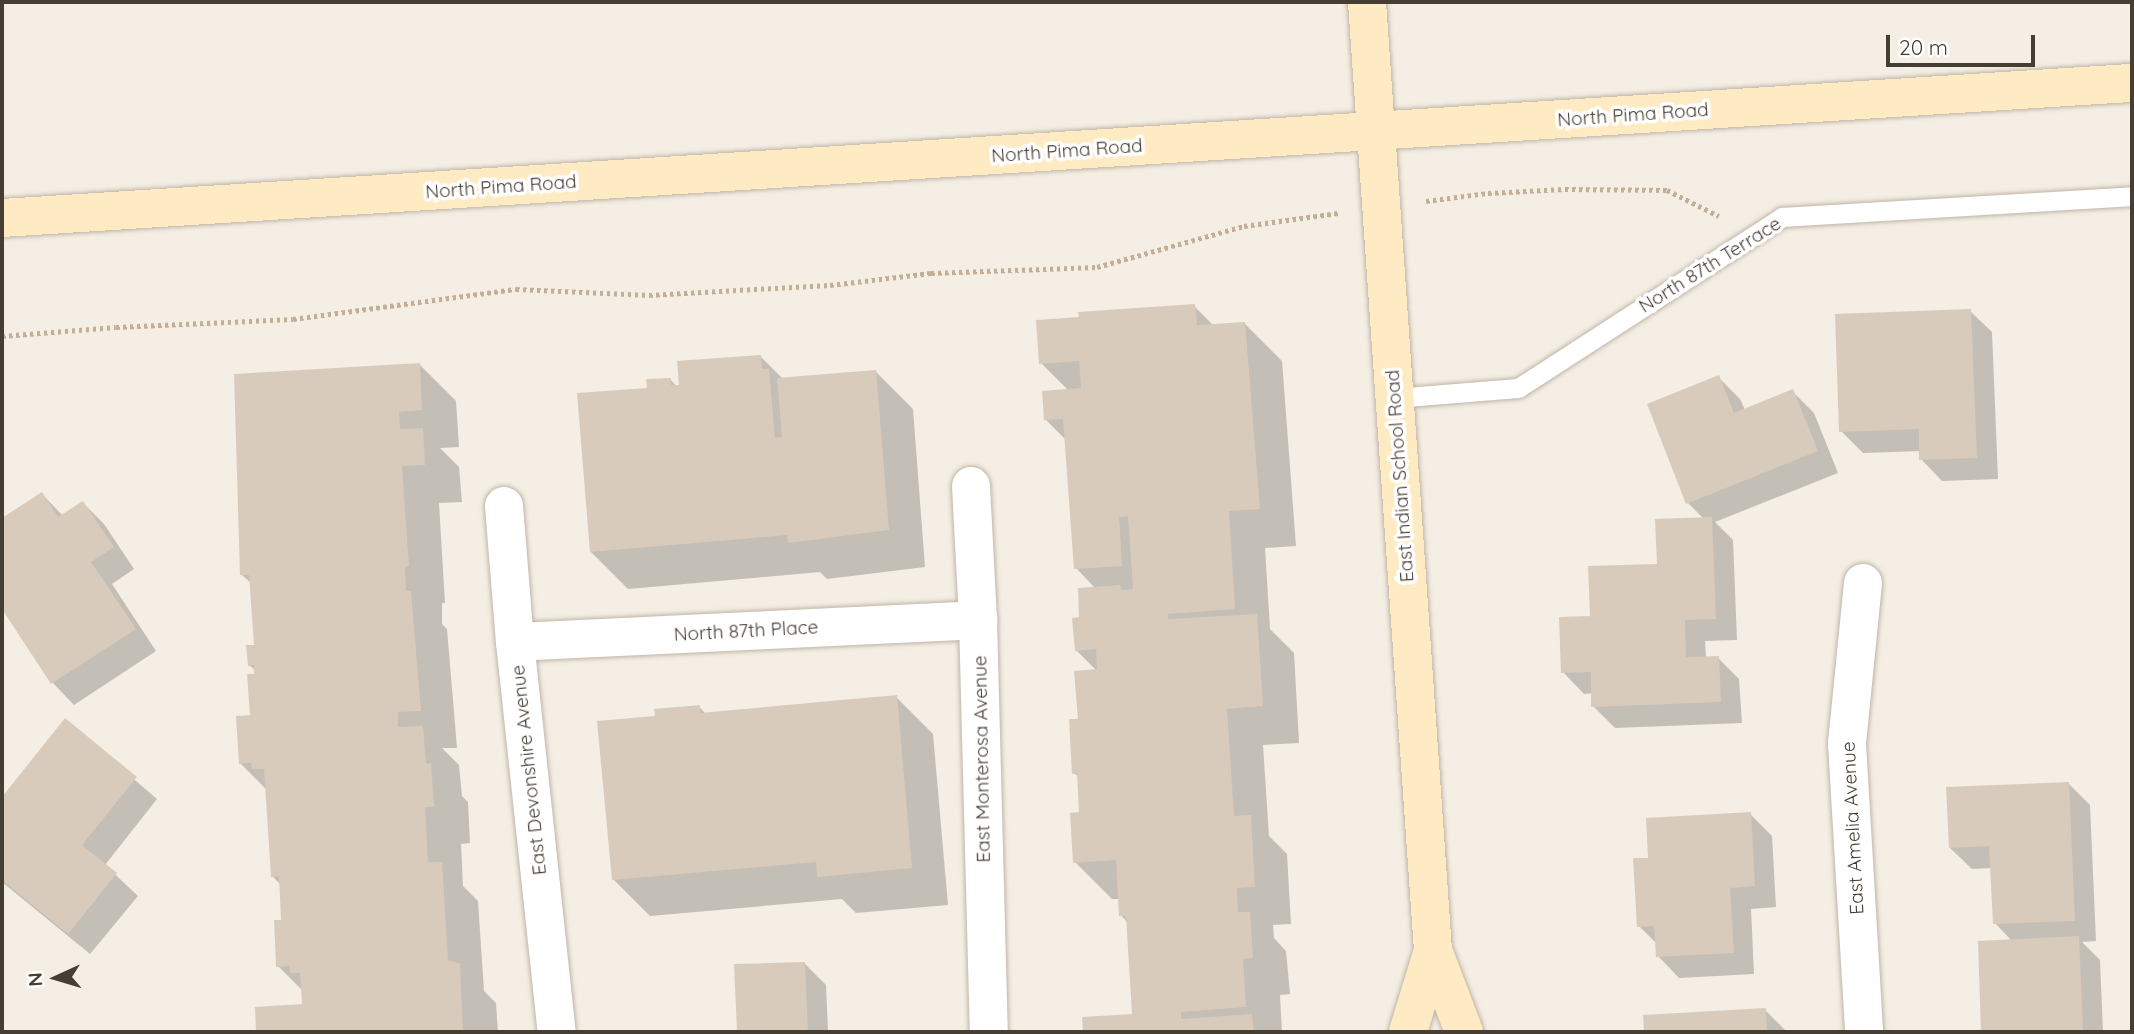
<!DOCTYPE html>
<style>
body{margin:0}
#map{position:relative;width:2134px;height:1034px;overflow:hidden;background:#f4eee4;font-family:Quicksand,sans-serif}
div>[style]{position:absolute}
.shadow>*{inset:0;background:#0003}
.building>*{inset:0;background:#d9cbbc}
.path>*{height:4.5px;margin-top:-2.25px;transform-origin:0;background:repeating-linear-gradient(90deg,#c3af96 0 3.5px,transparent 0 7px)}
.roads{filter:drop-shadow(0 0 2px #c0b5a6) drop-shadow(0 0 2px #c0b5a6)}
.lane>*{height:19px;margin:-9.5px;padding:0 9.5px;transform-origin:9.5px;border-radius:9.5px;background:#fff}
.street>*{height:38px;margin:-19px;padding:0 19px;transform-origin:19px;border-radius:19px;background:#fff}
.secondary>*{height:38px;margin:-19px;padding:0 19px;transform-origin:19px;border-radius:19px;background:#ffebc3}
span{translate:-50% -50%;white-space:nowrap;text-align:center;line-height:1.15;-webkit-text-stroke:7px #fff;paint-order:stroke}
.street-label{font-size:19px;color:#463d33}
.frame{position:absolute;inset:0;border:4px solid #463d33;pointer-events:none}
.north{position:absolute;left:21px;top:943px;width:70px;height:70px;-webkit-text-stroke:5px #fff;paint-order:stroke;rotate:266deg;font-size:19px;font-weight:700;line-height:28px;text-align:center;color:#463d33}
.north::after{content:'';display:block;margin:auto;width:24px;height:32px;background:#463d33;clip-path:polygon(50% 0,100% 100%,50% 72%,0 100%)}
.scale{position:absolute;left:1886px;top:35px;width:149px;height:32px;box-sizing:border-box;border:4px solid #463d33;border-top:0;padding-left:9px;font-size:21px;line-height:24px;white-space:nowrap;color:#463d33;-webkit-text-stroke:5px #fff;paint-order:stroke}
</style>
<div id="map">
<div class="shadow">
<div style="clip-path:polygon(1194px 306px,1214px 326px,1245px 324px,1282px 361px,1296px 546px,1265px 548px,1270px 629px,1294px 653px,1299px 743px,1263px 745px,1269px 836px,1287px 854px,1291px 924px,1273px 925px,1274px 938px,1286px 951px,1290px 994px,1280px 995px,1282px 1032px,1085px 1032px,1084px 1019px,1134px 1015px,1128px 923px,1121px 915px,1120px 899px,1112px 899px,1075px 862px,1081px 814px,1079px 777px,1074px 773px,1080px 720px,1097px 671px,1076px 650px,1081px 619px,1095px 588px,1076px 568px,1067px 441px,1045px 419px,1068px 390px,1041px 363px)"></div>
<div style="clip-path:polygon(1970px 311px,1992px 332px,1998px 479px,1942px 481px,1921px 459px,1921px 451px,1863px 453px,1841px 431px)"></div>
<div style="clip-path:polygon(760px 356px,783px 379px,876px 372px,913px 409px,925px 567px,827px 579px,820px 572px,628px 589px,591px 552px,649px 389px,670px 379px,677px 387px)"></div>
<div style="clip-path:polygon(419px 364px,456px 401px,459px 447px,440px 448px,459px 467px,462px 502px,439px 503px,445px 603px,442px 603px,442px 624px,447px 629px,457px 748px,442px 748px,459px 765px,462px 796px,468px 802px,470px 843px,461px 844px,463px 886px,478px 901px,484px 991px,496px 1003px,498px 1032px,258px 1032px,257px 1009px,304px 1005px,303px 991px,278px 966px,283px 921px,281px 885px,272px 876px,267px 790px,240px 763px,252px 716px,256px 671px,249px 665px,255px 646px,252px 584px,242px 575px)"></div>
<div style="clip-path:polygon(1718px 377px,1740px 399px,1745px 410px,1792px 391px,1814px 413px,1838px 473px,1715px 522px,1733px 540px,1737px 640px,1705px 641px,1706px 658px,1718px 658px,1739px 679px,1742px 723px,1615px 728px,1593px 706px,1593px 693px,1584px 694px,1563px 672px,1592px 618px,1659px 565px,1704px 519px,1688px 503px)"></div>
<div style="clip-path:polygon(42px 494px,63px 516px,83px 503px,104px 524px,134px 569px,112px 584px,156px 651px,74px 705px,53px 683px,2px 606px,2px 520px)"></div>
<div style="clip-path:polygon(896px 697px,933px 734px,948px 905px,856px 913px,842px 899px,650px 916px,613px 879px,657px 717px,699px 707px,706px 714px)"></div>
<div style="clip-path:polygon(65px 720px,157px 799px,105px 865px,138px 896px,90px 954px,2px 882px,2px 800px)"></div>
<div style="clip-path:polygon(2068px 783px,2090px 805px,2096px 941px,2082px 942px,2100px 960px,2103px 1032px,1983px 1032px,1979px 942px,2012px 941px,1995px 923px,1992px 868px,1972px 869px,1950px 848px)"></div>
<div style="clip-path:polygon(1750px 814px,1772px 836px,1776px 907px,1751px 909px,1754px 974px,1679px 978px,1658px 956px,1657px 944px,1639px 926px,1650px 859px)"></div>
<div style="clip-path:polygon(804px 963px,826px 985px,828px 1032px,739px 1032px,736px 966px)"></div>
<div style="clip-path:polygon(1765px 1010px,1787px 1032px,1646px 1032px,1645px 1017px)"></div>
</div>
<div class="building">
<div style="clip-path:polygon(1195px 304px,1197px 325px,1245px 322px,1260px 509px,1229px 511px,1235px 609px,1168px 614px,1168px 619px,1257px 614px,1263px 706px,1227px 709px,1234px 816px,1251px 815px,1255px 887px,1237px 888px,1238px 912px,1250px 912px,1253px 958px,1243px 959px,1246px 1007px,1181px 1012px,1181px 1019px,1252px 1014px,1254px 1032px,1083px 1032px,1082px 1017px,1132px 1014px,1126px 916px,1119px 916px,1116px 860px,1073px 863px,1070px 813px,1079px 812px,1077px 773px,1072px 774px,1069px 719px,1078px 719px,1074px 671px,1097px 669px,1096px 649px,1075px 651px,1072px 618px,1079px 617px,1078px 588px,1120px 585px,1121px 590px,1133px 589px,1128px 516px,1119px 517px,1122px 566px,1074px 569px,1063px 419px,1044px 420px,1042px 391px,1081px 388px,1079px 361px,1039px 364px,1036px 320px,1079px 317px,1078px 312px)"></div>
<div style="clip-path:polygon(1971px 309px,1977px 458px,1919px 460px,1919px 429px,1839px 432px,1835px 314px)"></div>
<div style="clip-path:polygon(761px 355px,762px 369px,769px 369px,775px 438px,782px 437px,777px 378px,876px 370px,889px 530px,788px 543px,787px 535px,590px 552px,577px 393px,647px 388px,646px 379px,671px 378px,671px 385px,679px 385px,677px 361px)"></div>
<div style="clip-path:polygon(420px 363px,422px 410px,399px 412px,400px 429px,423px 428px,425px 465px,402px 466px,409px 566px,405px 567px,406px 591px,411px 591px,421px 711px,398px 712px,398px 727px,423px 726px,426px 764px,431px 763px,434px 807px,425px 807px,428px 862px,442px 862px,448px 960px,460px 964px,463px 1032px,256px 1032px,255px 1007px,302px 1004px,300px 973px,290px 973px,289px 966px,276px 967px,274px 920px,281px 920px,279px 876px,271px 877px,264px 769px,252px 769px,251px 763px,239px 764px,236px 716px,250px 715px,247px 674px,254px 674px,254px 665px,248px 666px,246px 645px,254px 645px,249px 575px,240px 575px,234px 374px)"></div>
<div style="clip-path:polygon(1719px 375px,1734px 413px,1793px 389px,1818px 451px,1686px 504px,1647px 404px)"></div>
<div style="clip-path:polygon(42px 492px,58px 517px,83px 501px,114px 547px,91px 562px,136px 629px,51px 684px,2px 609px,2px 518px)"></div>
<div style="clip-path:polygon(1712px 517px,1716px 619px,1685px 620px,1686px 657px,1719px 656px,1721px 702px,1591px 707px,1591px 672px,1561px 673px,1559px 617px,1590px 616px,1588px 566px,1657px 564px,1655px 519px)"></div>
<div style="clip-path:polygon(897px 695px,912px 868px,817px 877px,816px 862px,612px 880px,597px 721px,655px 716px,654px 709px,700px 705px,700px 713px)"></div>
<div style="clip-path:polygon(65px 718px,137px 777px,82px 845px,117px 873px,68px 934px,2px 880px,2px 797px)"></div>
<div style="clip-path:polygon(2069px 782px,2075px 921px,1993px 924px,1989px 846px,1949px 848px,1946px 787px)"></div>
<div style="clip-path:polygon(1751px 812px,1755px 886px,1730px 888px,1734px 953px,1656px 957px,1654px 926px,1637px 927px,1633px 858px,1648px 858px,1646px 818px)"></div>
<div style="clip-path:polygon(2079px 936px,2083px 1032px,1981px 1032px,1978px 941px)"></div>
<div style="clip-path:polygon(805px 962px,808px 1032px,737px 1032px,734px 964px)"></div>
<div style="clip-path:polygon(1766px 1008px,1767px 1032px,1644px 1032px,1643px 1015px)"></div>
</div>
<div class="path">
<div style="left:1426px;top:201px;width:63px;rotate:-7.4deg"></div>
<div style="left:1488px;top:193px;width:77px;rotate:-3deg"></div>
<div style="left:1565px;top:189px;width:102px;rotate:0.6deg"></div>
<div style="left:1667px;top:190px;width:58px;rotate:26.6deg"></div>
<div style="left:2px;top:336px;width:114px;rotate:-4.5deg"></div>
<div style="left:116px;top:327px;width:177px;rotate:-2.6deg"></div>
<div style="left:293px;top:319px;width:225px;rotate:-7.7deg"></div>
<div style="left:516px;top:289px;width:133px;rotate:2.6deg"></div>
<div style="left:649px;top:295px;width:181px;rotate:-3.2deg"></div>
<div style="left:830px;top:285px;width:102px;rotate:-6.8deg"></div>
<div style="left:931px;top:273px;width:166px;rotate:-2.1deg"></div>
<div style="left:1097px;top:267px;width:153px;rotate:-15.6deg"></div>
<div style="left:1244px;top:226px;width:95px;rotate:-7.9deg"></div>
</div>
<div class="roads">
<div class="lane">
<div style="left:1394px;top:398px;width:124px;rotate:-4.6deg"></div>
<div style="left:1518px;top:388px;width:315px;rotate:-32.9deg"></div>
<div style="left:1782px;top:217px;width:351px;rotate:-3.4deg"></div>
</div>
<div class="street">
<div style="left:971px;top:486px;width:134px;rotate:87deg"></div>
<div style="left:978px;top:620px;width:412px;rotate:88.5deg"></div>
<div style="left:504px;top:506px;width:136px;rotate:85.4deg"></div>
<div style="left:515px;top:642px;width:392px;rotate:83.9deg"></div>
<div style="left:1863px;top:583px;width:162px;rotate:95.7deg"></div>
<div style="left:1847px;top:744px;width:289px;rotate:86.6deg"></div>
<div style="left:515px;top:642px;width:464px;rotate:-2.7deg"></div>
</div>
<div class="secondary">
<div style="left:1367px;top:2px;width:950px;rotate:86.02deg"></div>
<div style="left:1433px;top:950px;width:88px;rotate:69.3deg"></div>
<div style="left:2px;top:218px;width:2134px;rotate:-3.63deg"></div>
<div style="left:1408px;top:1032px;width:86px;rotate:-73deg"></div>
</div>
</div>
<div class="street-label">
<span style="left:1633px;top:115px;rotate:-4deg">North Pima Road</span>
<span style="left:1067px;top:151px;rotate:-4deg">North Pima Road</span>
<span style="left:501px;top:187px;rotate:-4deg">North Pima Road</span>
<span style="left:1710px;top:265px;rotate:-32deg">North 87th Terrace</span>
<span style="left:1400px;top:476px;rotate:-94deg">East Indian School Road</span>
<span style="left:746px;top:631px;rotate:-3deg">North 87th Place</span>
<span style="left:982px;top:759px;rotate:-91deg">East Monterosa Avenue</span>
<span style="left:529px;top:770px;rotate:-96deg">East Devonshire Avenue</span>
<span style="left:1853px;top:828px;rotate:-93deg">East Amelia Avenue</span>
</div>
<div class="frame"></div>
<div class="north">N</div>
<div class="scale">20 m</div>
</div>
